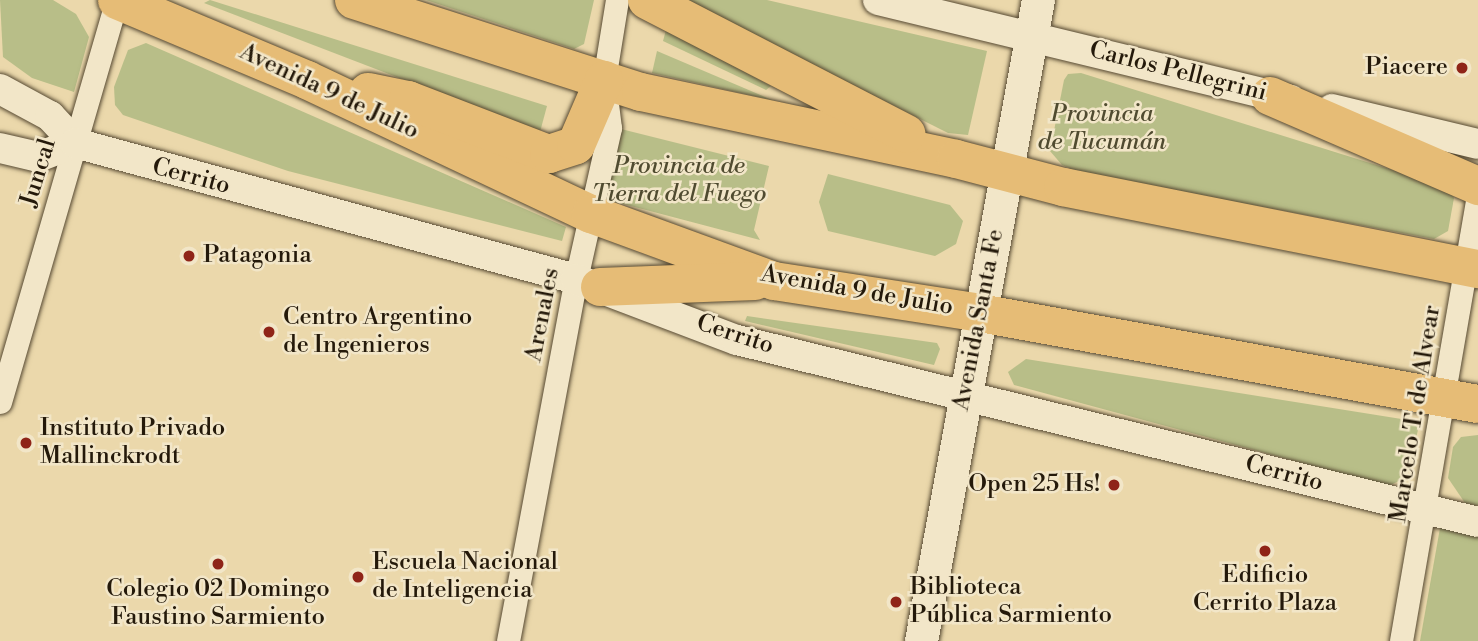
<!DOCTYPE html>
<meta charset="utf-8">
<style>
body{margin:0}
#map{position:relative;width:1478px;height:641px;overflow:hidden;background:#ebd8ab;font-family:"Libre Bodoni",serif}
div>[style]{position:absolute}
.green>*{inset:0;background:#b8be88}
.roads{filter:drop-shadow(0 0 2px #564932) drop-shadow(0 0 2px #564932)}
.minor>*{height:23px;margin:-11.5px;padding:0 11.5px;transform-origin:11.5px;border-radius:11.5px;background:#f2e6c8}
.tertiary>*{height:30px;margin:-15px;padding:0 15px;transform-origin:15px;border-radius:15px;background:#f2e6c8}
.secondary>*{height:33px;margin:-16.5px;padding:0 16.5px;transform-origin:16.5px;border-radius:16.5px;background:#f2e6c8}
.trunk>*{height:38px;margin:-19px;padding:0 19px;transform-origin:19px;border-radius:19px;background:#e6bc76}
.dots>*{width:19px;height:19px;translate:-50% -50%;box-sizing:border-box;border:4px solid #f2e6c8;border-radius:50%}
span{translate:-50% -50%;white-space:nowrap;text-align:center;line-height:1.15;-webkit-text-stroke:5px #f2e6c8;paint-order:stroke}
.poi-label{font-size:24px;color:#24190a}
.right{translate:-100% -50%;text-align:right}
.left{translate:0 -50%;text-align:left}
.street-label{font-size:24px;color:#24190a}
.park-label{font-size:24px;color:#504b30;font-style:italic}
</style>
<div id="map">
<div class="green">
<div style="clip-path:polygon(0 0,53px 0,76px 14px,89px 37px,74px 92px,32px 78px,3px 57px)"></div>
<div style="clip-path:polygon(210px 0,547px 106px,540px 132px,204px 3px)"></div>
<div style="clip-path:polygon(426px 0,594px 0,584px 44px,574px 49px)"></div>
<div style="clip-path:polygon(683px 0,767px 0,987px 51px,968px 135px,948px 133px)"></div>
<div style="clip-path:polygon(666px 30px,771px 86px,766px 90px,663px 41px)"></div>
<div style="clip-path:polygon(146px 43px,566px 227px,562px 241px,288px 171px,123px 115px,115px 105px,114px 87px,128px 50px)"></div>
<div style="clip-path:polygon(657px 51px,772px 100px,652px 73px)"></div>
<div style="clip-path:polygon(1081px 73px,1447px 187px,1454px 198px,1448px 231px,1434px 239px,1082px 173px,1062px 165px,1050px 151px,1064px 80px,1068px 74px)"></div>
<div style="clip-path:polygon(621px 129px,769px 166px,754px 230px,760px 240px,612px 201px,607px 189px)"></div>
<div style="clip-path:polygon(828px 174px,950px 205px,963px 221px,956px 244px,935px 256px,828px 231px,819px 202px)"></div>
<div style="clip-path:polygon(747px 316px,937px 343px,940px 349px,934px 365px,745px 321px)"></div>
<div style="clip-path:polygon(1026px 359px,1414px 421px,1418px 430px,1406px 478px,1388px 486px,1014px 385px,1008px 372px)"></div>
<div style="clip-path:polygon(1478px 435px,1478px 506px,1465px 503px,1448px 478px,1453px 447px,1461px 437px)"></div>
<div style="clip-path:polygon(1440px 528px,1478px 537px,1478px 641px,1420px 641px)"></div>
</div>
<div class="roads">
<div class="minor">
<div style="left:0;top:402px;width:419px;rotate:-73.8deg"></div>
<div style="left:508px;top:641px;width:368px;rotate:-79.4deg"></div>
<div style="left:576px;top:279px;width:155px;rotate:-77.3deg"></div>
<div style="left:610px;top:128px;width:48px;rotate:-97.1deg"></div>
<div style="left:604px;top:80px;width:81px;rotate:-80.8deg"></div>
<div style="left:1401px;top:641px;width:452px;rotate:-80.2deg"></div>
</div>
<div class="tertiary">
<div style="left:878px;top:0;width:424px;rotate:13.6deg"></div>
<div style="left:0;top:89px;width:57px;rotate:28.4deg"></div>
<div style="left:50px;top:116px;width:37px;rotate:47deg"></div>
<div style="left:1332px;top:109px;width:150px;rotate:13.5deg"></div>
<div style="left:0;top:148px;width:39px;rotate:13deg"></div>
<div style="left:38px;top:157px;width:40px;rotate:-21deg"></div>
<div style="left:75px;top:143px;width:519px;rotate:15.19deg"></div>
<div style="left:576px;top:279px;width:172px;rotate:20.8deg"></div>
<div style="left:737px;top:340px;width:763px;rotate:13.8deg"></div>
</div>
<div class="secondary">
<div style="left:921px;top:641px;width:652px;rotate:-79.66deg"></div>
</div>
<div class="trunk">
<div style="left:117px;top:0;width:206px;rotate:22.8deg"></div>
<div style="left:307px;top:80px;width:314px;rotate:25.3deg"></div>
<div style="left:591px;top:214px;width:195px;rotate:20.1deg"></div>
<div style="left:774px;top:281px;width:208px;rotate:8.8deg"></div>
<div style="left:980px;top:313px;width:506px;rotate:10.36deg"></div>
<div style="left:354px;top:0;width:301px;rotate:17.8deg"></div>
<div style="left:641px;top:92px;width:322px;rotate:12deg"></div>
<div style="left:956px;top:159px;width:111px;rotate:14.7deg"></div>
<div style="left:1063px;top:187px;width:423px;rotate:11.2deg"></div>
<div style="left:647px;top:0;width:292px;rotate:27.3deg"></div>
<div style="left:368px;top:92px;width:41px;rotate:11.3deg"></div>
<div style="left:408px;top:100px;width:151px;rotate:21deg"></div>
<div style="left:549px;top:154px;width:28px;rotate:-18deg"></div>
<div style="left:576px;top:145px;width:71px;rotate:-66.7deg"></div>
<div style="left:1270px;top:96px;width:227px;rotate:23.4deg"></div>
<div style="left:600px;top:287px;width:155px;rotate:-2.2deg"></div>
</div>
</div>
<div class="dots">
<div style="left:1462px;top:68px;background:#8f2418"></div>
<div style="left:189px;top:256px;background:#8f2418"></div>
<div style="left:269px;top:332px;background:#8f2418"></div>
<div style="left:26px;top:443px;background:#8f2418"></div>
<div style="left:1114px;top:485px;background:#8f2418"></div>
<div style="left:1265px;top:551px;background:#8f2418"></div>
<div style="left:218px;top:564px;background:#8f2418"></div>
<div style="left:358px;top:577px;background:#8f2418"></div>
<div style="left:896px;top:602px;background:#8f2418"></div>
</div>
<div class="poi-label">
<span class="right" style="left:1448px;top:68px">Piacere</span>
<span class="left" style="left:203px;top:256px">Patagonia</span>
<span class="left" style="left:283px;top:332px">Centro Argentino<br>de Ingenieros</span>
<span class="left" style="left:40px;top:443px">Instituto Privado<br>Mallinckrodt</span>
<span class="right" style="left:1100px;top:485px">Open 25 Hs!</span>
<span class="left" style="left:372px;top:577px">Escuela Nacional<br>de Inteligencia</span>
<span style="left:1265px;top:590px">Edificio<br>Cerrito Plaza</span>
<span class="left" style="left:910px;top:602px">Biblioteca<br>Pública Sarmiento</span>
<span style="left:218px;top:604px">Colegio 02 Domingo<br>Faustino Sarmiento</span>
</div>
<div class="street-label">
<span style="left:1178px;top:72px;rotate:14deg">Carlos Pellegrini</span>
<span style="left:329px;top:92px;rotate:25deg">Avenida 9 de Julio</span>
<span style="left:39px;top:173px;rotate:-73deg">Juncal</span>
<span style="left:191px;top:177px;rotate:15deg">Cerrito</span>
<span style="left:857px;top:291px;rotate:10deg">Avenida 9 de Julio</span>
<span style="left:543px;top:315px;rotate:-79deg">Arenales</span>
<span style="left:979px;top:320px;rotate:-79deg">Avenida Santa Fe</span>
<span style="left:735px;top:335px;rotate:18deg">Cerrito</span>
<span style="left:1416px;top:414px;rotate:-81deg">Marcelo T. de Alvear</span>
<span style="left:1284px;top:474px;rotate:15deg">Cerrito</span>
</div>
<div class="park-label">
<span style="left:1102px;top:129px">Provincia<br>de Tucumán</span>
<span style="left:679px;top:181px">Provincia de<br>Tierra del Fuego</span>
</div>
</div>
